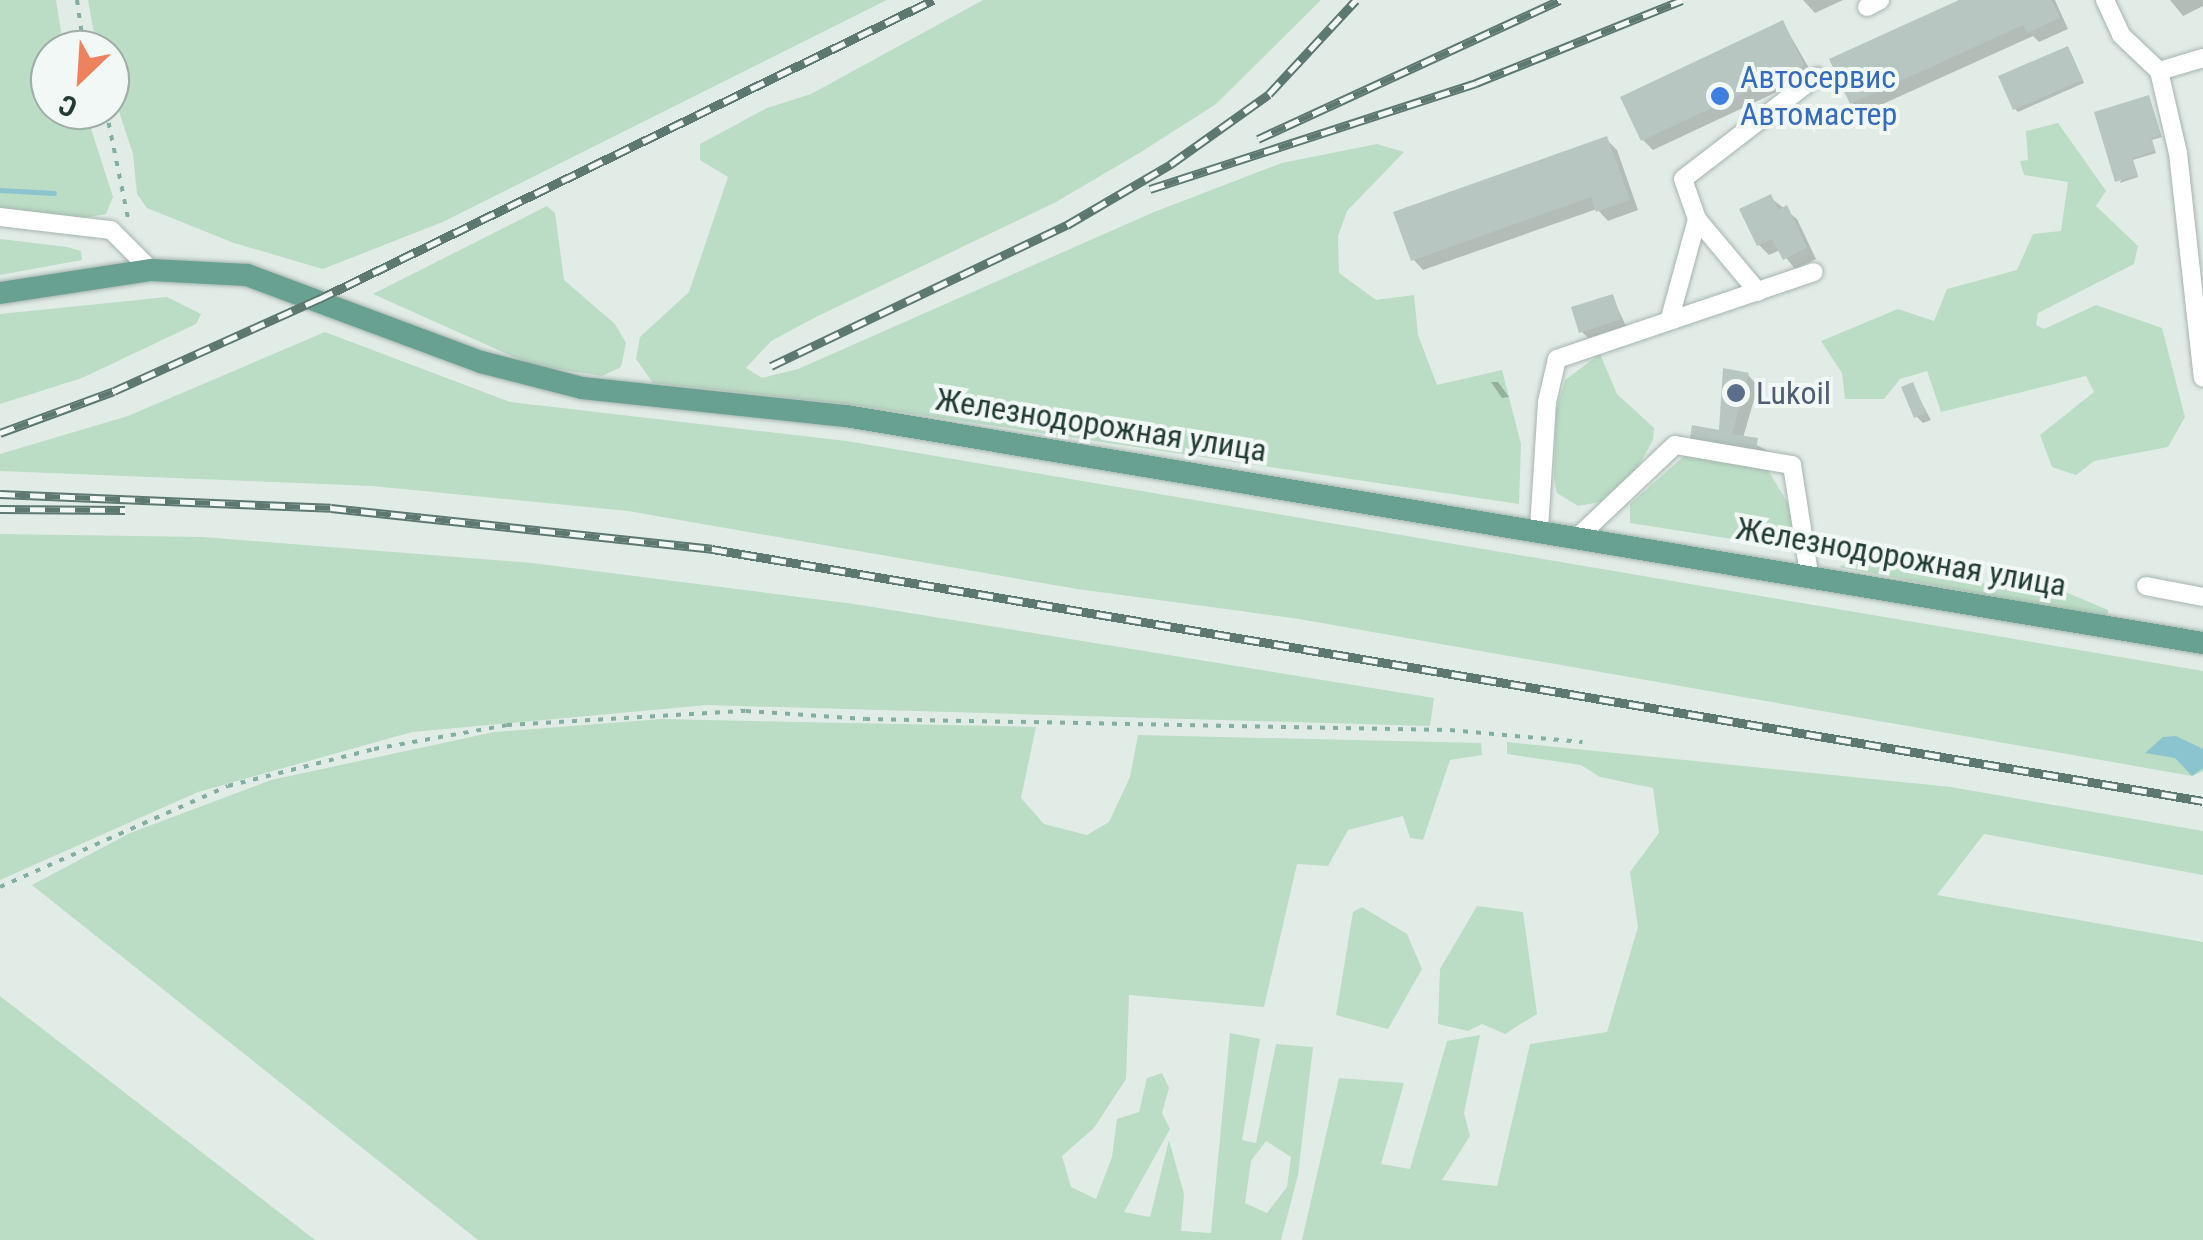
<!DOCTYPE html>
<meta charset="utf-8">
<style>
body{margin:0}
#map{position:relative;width:2203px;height:1240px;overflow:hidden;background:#e2ece7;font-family:"Roboto Condensed",sans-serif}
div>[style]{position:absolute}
.green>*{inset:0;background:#bbdcc5}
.water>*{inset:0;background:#8bc3cf}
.shadow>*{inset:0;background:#0003}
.stream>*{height:5px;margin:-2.5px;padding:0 2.5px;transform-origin:2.5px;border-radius:2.5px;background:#8bc3cf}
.building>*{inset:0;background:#b7c6c0}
.path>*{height:4px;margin-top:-2px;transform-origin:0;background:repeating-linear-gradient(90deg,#83aea1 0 5px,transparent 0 13px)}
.roads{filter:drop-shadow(0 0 2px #a5b4ae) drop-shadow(0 0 2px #a5b4ae)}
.minor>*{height:18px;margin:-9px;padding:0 9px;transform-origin:9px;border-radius:9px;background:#fff}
.major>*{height:22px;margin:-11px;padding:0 11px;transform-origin:11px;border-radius:11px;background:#68a092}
.rail>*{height:9px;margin-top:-4.5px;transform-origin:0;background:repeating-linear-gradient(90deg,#f2f8f5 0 15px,#5d7771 0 30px);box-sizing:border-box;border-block:2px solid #5d7771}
.dots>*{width:28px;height:28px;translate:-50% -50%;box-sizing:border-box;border:5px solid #f2f8f5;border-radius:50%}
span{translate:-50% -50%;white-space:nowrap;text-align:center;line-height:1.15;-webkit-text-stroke:8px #f2f8f5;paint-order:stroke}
.shop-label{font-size:32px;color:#366cbe}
.left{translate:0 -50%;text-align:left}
.service-label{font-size:32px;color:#4e5e75}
.street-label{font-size:32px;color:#223c35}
.north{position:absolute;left:30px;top:30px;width:100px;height:100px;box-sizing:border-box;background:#f2f8f5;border:2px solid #9fada8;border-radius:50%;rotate:205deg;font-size:28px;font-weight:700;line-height:40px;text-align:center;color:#223c35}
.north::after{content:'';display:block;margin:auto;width:35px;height:45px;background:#ed835e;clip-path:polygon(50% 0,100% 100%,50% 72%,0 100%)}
</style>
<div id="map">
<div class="green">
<div style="clip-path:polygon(0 0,56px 0,64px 50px,50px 50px,50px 110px,85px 110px,113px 197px,106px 214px,79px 219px,0 209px)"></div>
<div style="clip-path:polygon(88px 0,887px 0,445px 221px,323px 269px,234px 243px,147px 208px,137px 194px,133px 154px,110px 84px,110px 50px,97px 50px)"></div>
<div style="clip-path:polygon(983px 0,1321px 0,1216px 104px,1141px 152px,1056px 202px,816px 317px,771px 341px,746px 368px,762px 378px,798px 369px,1154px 212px,1282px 163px,1377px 144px,1404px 152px,1347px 211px,1338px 236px,1339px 273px,1376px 300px,1414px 295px,1418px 335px,1437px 385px,1502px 370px,1521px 444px,1519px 504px,853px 405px,653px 383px,636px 359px,640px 337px,689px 292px,728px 177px,700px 160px,700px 144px,767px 108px,811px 94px)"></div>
<div style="clip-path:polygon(2058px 123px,2106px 191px,2096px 206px,2138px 246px,2134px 264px,2038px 313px,2036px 325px,2044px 329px,2096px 305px,2162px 328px,2185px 417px,2168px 447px,2094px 461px,2076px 475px,2052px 467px,2040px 435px,2094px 392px,2086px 376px,1941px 412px,1927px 371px,1900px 379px,1884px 399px,1845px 399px,1842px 373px,1821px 341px,1898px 309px,1934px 321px,1947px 289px,2017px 270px,2033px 234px,2061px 231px,2068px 182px,2024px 175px,2020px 161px,2028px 160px,2026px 131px)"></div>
<div style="clip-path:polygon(547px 206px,555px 213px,564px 280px,615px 324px,626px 343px,621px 367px,602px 376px,532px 365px,373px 294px)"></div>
<div style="clip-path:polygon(0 239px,67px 247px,81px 251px,82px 260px,0 275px)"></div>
<div style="clip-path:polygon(167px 297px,201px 314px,196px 324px,82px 378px,0 404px,0 314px)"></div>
<div style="clip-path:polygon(325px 332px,510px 402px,847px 441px,2203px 671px,2203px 771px,2192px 776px,1299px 619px,1077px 589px,628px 511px,372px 486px,0 471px,0 454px,128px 416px)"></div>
<div style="clip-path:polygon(1600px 354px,1617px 394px,1654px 428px,1653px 440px,1638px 467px,1600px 502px,1578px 506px,1557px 493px,1554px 479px,1556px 411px,1565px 380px)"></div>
<div style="clip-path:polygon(1690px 451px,1768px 470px,1790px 507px,1795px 540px,1789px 548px,1630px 523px,1630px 504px)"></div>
<div style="clip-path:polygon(0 534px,203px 537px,532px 563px,854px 604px,1434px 698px,1430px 726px,707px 705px,412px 732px,198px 792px,0 880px)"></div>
<div style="clip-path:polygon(1863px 557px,1934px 578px,2063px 591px,2108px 610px,2107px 619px,1839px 567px)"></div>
<div style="clip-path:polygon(evenodd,661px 719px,1036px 727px,1021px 798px,1044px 824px,1087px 835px,1109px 822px,1130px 777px,1138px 735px,1481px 743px,1482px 755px,1450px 760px,1423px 840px,1410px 838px,1403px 816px,1348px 830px,1328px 866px,1297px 864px,1264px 1007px,1129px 995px,1126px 1079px,1094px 1128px,1062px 1156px,1071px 1187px,1096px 1199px,1112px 1157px,1117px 1119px,1139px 1112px,1147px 1078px,1162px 1073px,1169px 1088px,1162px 1113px,1170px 1129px,1124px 1212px,1150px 1217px,1169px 1140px,1184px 1194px,1181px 1231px,1211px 1233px,1230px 1033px,1260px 1039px,1242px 1140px,1256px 1143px,1276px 1044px,1313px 1047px,1298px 1175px,1281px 1240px,478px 1240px,32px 885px,130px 833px,271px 780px,494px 732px,661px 719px,1266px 1141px,1291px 1157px,1287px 1187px,1267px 1213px,1245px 1203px,1251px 1161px,1266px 1141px)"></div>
<div style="clip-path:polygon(1507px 742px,1951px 787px,2203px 831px,2203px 875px,1984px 834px,1937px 895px,2203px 942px,2203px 1240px,1302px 1240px,1339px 1078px,1404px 1083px,1381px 1164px,1410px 1169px,1447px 1041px,1480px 1035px,1464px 1113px,1470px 1136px,1442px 1180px,1497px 1186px,1530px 1044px,1607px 1032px,1638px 927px,1630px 872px,1659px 833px,1653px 788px,1600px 777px,1581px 765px,1507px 754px)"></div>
<div style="clip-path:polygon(1477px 906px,1523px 912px,1537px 1014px,1505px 1034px,1482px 1024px,1468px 1031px,1438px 1024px,1440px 969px)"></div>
<div style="clip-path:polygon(1362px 907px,1407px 934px,1422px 969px,1388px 1029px,1336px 1015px,1353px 912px)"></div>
<div style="clip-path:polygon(0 996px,315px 1240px,0 1240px)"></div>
</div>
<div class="water">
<div style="clip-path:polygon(2176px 736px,2203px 749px,2203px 768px,2192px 776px,2175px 758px,2145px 753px,2163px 737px)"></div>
</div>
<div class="shadow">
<div style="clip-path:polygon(1803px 0,1843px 0,1815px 13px)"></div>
<div style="clip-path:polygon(1965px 0,2055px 0,2068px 29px,2039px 42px,2033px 36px,1863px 113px,1852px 103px)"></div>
<div style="clip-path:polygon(2170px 0,2203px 0,2203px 6px,2183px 16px)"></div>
<div style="clip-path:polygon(1783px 23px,1813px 75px,1653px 150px,1643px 140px)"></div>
<div style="clip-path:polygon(2070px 51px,2084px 83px,2018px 112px,2015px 109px)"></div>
<div style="clip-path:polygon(2148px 98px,2162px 137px,2152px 140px,2156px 153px,2133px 160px,2138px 177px,2120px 183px)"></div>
<div style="clip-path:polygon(1606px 139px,1617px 150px,1638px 210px,1608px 221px,1597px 209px,1423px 270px,1413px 259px)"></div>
<div style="clip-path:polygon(1770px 197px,1797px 219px,1816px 259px,1795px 269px,1780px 250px,1769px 255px,1759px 245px)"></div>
<div style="clip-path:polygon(1612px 296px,1626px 326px,1588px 338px,1581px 331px)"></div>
<div style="clip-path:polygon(1748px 375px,1758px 386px,1743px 438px,1768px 451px,1765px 465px,1721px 433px)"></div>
<div style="clip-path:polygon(1491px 382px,1498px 382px,1509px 397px,1502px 398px)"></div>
<div style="clip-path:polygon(1912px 385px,1931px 420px,1923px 423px,1916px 416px)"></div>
</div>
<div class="stream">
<div style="left:0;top:190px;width:54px;rotate:3.2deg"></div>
</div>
<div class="building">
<div style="clip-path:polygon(1959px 0,2051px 0,2060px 18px,2027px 33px,2023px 25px,1850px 104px,1829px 59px)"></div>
<div style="clip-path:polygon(1783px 20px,1804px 65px,1641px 141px,1620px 97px)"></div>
<div style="clip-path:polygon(2068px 46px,2083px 80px,2013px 110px,1998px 76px)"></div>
<div style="clip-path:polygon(2149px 95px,2161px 135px,2151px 138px,2155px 151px,2132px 158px,2138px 175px,2115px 182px,2094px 112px)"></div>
<div style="clip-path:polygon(1607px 136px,1630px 200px,1596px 212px,1591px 197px,1411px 261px,1393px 212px)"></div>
<div style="clip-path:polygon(1771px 194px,1778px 210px,1787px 205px,1807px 248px,1783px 260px,1772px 239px,1757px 246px,1739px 209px)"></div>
<div style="clip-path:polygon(1613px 294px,1621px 319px,1579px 333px,1571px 307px)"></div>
<div style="clip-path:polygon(1723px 368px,1749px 373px,1732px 434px,1758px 438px,1755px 456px,1689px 444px,1692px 425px,1719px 430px)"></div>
<div style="clip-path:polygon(1913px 382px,1926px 413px,1914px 418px,1901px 387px)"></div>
</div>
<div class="path">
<div style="left:77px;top:0;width:50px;rotate:82deg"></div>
<div style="left:106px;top:110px;width:115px;rotate:78.5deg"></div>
<div style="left:0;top:887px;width:249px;rotate:-23.9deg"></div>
<div style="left:228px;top:786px;width:151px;rotate:-14.2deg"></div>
<div style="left:374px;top:749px;width:135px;rotate:-10.2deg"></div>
<div style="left:507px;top:725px;width:239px;rotate:-3.4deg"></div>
<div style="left:746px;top:711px;width:119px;rotate:3.8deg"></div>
<div style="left:865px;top:719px;width:585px;rotate:1.08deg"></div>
<div style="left:1450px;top:730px;width:133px;rotate:5.2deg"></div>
</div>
<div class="roads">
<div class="minor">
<div style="left:2105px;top:0;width:38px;rotate:65deg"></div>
<div style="left:2121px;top:35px;width:52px;rotate:43.5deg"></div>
<div style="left:1867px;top:7px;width:15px;rotate:-28deg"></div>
<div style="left:2203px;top:58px;width:46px;rotate:163.5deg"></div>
<div style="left:2159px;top:71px;width:84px;rotate:77deg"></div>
<div style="left:2178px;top:153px;width:226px;rotate:83.7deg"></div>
<div style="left:0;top:217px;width:112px;rotate:6.7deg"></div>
<div style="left:111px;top:230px;width:57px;rotate:45deg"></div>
<div style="left:1697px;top:219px;width:95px;rotate:50.1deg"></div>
<div style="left:1670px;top:318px;width:103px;rotate:-74.7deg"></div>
<div style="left:1697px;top:219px;width:42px;rotate:-109.3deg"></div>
<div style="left:1683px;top:179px;width:168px;rotate:-37.5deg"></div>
<div style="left:1539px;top:529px;width:127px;rotate:-86.4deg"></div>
<div style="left:1547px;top:402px;width:44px;rotate:-76.9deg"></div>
<div style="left:1557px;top:359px;width:271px;rotate:-18.7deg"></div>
<div style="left:1579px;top:536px;width:132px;rotate:-43.5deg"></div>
<div style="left:1675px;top:445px;width:119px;rotate:9.7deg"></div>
<div style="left:1792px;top:465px;width:109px;rotate:81.1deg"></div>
<div style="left:2146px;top:586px;width:58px;rotate:10.9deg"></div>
</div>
<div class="major">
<div style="left:0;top:293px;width:153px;rotate:-8.7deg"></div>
<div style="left:151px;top:270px;width:96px;rotate:3deg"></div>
<div style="left:247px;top:275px;width:250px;rotate:20.4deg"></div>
<div style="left:481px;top:362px;width:104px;rotate:14.4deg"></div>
<div style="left:582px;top:388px;width:265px;rotate:6.1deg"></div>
<div style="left:846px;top:416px;width:1376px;rotate:9.5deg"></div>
</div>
</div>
<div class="rail">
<div style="left:1258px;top:139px;width:332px;rotate:-24.7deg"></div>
<div style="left:1150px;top:189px;width:343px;rotate:-18deg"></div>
<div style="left:1476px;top:83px;width:222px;rotate:-21.9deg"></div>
<div style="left:771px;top:366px;width:328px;rotate:-25.5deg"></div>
<div style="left:1067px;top:225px;width:121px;rotate:-30.4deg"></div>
<div style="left:1171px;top:164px;width:120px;rotate:-35.5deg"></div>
<div style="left:1269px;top:94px;width:128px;rotate:-47.2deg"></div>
<div style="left:0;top:433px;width:121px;rotate:-20.2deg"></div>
<div style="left:114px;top:391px;width:225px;rotate:-24.2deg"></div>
<div style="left:319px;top:299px;width:683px;rotate:-25.96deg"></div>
<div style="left:0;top:494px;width:331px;rotate:2.4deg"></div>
<div style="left:331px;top:508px;width:383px;rotate:6.1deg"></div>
<div style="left:712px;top:549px;width:1512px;rotate:9.59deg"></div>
<div style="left:0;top:509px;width:125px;rotate:0.5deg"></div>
</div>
<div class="dots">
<div style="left:1720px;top:96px;background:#3f7fe0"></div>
<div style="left:1736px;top:393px;background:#5c6f8a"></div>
</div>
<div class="shop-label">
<span class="left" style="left:1740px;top:96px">Автосервис<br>Автомастер</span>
</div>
<div class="service-label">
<span class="left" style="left:1756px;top:393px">Lukoil</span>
</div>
<div class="street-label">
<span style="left:1101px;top:425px;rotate:9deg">Железнодорожная улица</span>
<span style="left:1901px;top:557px;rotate:10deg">Железнодорожная улица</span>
</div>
<div class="north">С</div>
</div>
